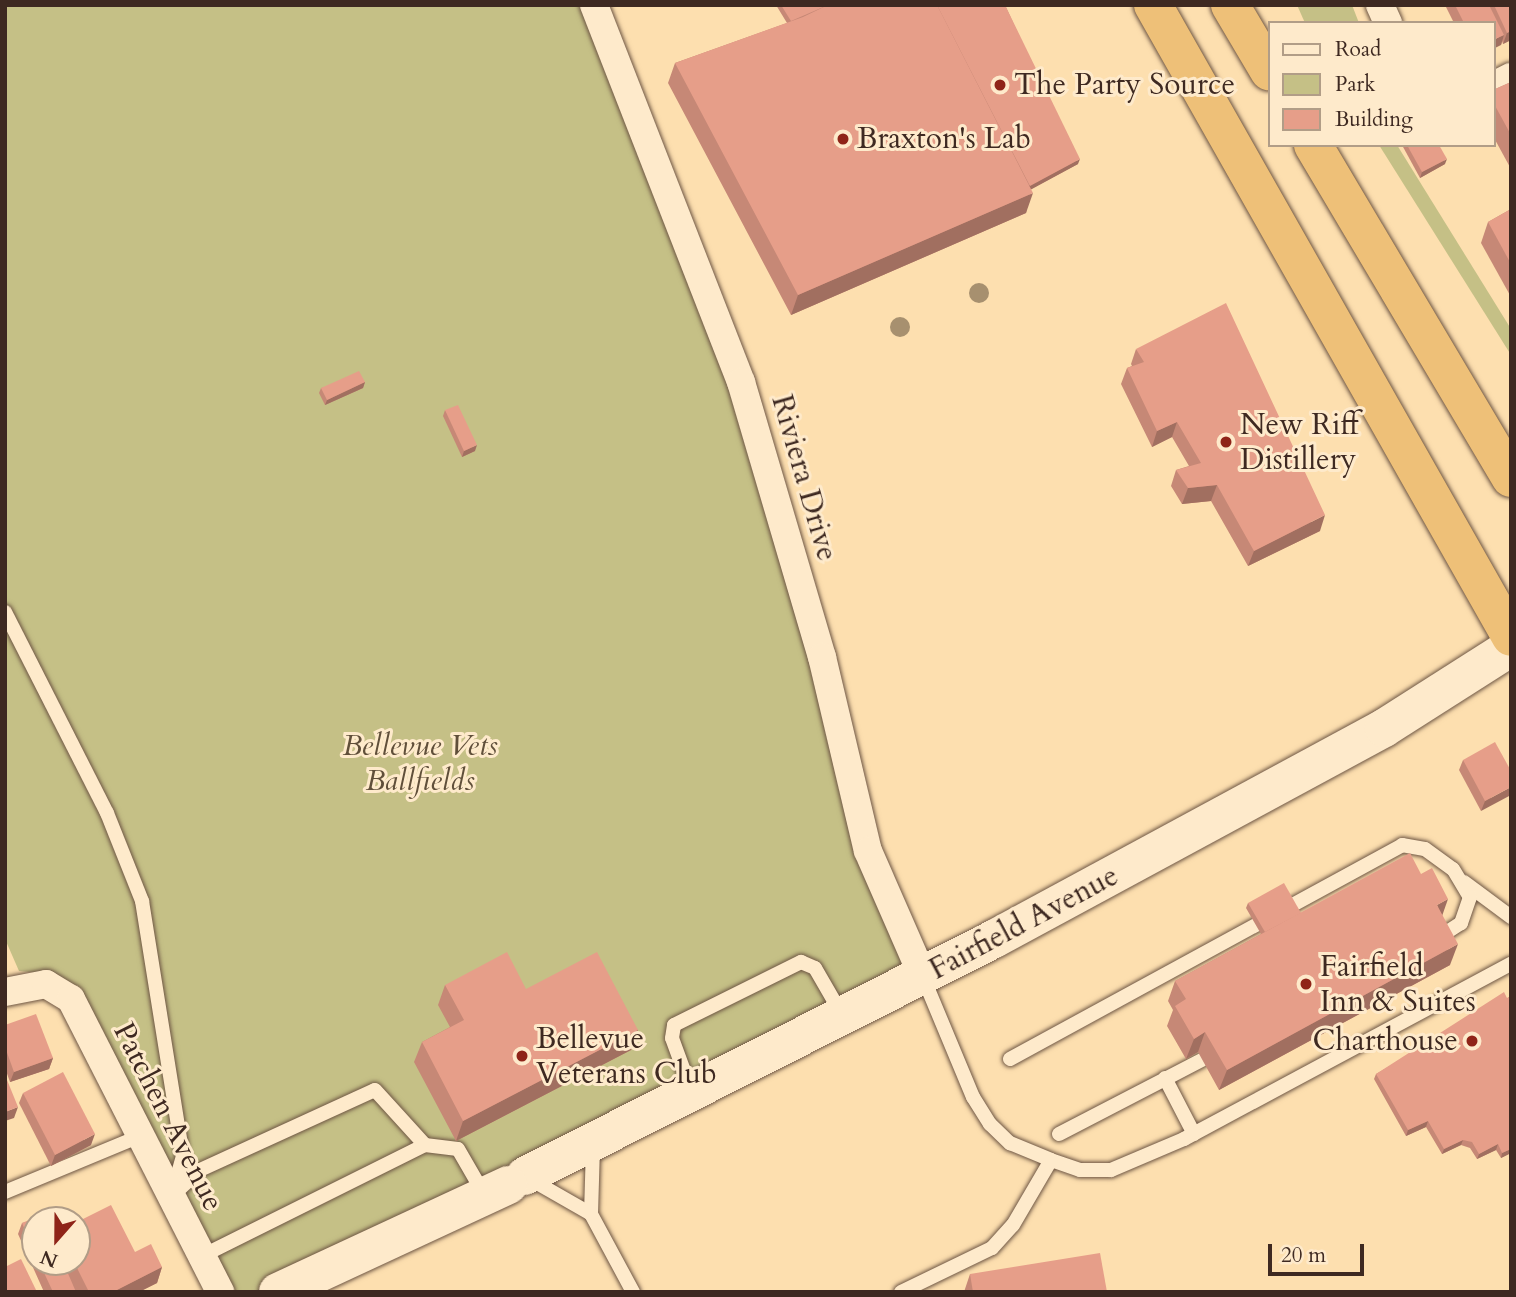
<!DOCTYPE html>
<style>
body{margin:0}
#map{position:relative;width:1516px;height:1297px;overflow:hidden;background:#fddfaf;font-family:Cardo,serif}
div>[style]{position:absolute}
.green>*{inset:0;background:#c5c086}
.roads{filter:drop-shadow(0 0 2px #6e5644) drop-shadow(0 0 2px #6e5644)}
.service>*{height:14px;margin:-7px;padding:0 7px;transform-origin:7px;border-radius:7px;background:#feeacb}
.minor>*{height:28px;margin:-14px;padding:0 14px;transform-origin:14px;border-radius:14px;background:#feeacb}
.secondary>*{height:38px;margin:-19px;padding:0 19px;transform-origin:19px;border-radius:19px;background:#feeacb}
.motorway>*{height:38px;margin:-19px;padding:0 19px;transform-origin:19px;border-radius:19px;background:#eec078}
.trees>*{width:20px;height:20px;margin:-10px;border-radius:50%;background:#a7906f}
.wall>*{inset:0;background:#c68876}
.shaded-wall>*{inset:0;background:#a16f60}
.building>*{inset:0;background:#e69e89}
.dots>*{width:19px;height:19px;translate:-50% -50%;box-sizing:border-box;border:4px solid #feeacb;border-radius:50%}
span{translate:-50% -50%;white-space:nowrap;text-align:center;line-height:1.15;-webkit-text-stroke:6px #feeacb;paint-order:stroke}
.poi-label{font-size:30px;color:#3e2921}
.left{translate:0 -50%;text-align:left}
.right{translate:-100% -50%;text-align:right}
.street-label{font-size:30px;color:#3e2921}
.park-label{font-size:30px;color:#604f3a;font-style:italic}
.frame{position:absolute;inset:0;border:7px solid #3e2921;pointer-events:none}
.legend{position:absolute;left:1268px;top:21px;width:228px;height:126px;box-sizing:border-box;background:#feeacb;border:2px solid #b19d87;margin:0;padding:9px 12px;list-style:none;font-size:21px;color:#3e2921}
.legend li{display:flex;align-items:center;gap:14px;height:35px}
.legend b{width:35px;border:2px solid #b19d87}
.north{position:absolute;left:21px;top:1206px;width:70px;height:70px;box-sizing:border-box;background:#feeacb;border:2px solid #b19d87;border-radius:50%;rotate:201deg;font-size:19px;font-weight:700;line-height:28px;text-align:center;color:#3e2921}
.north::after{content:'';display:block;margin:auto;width:24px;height:32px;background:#8f2418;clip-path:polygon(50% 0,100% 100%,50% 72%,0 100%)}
.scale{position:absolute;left:1268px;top:1244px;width:96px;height:32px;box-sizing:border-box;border:4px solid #3e2921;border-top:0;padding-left:9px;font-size:21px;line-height:24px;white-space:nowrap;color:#3e2921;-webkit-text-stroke:5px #feeacb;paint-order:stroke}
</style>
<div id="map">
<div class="green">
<div style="clip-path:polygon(5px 5px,594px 5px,693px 251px,868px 851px,923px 977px,278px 1292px,220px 1292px,140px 1136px,40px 973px,19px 971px,5px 939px)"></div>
<div style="clip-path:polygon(1297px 5px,1352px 5px,1359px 23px,1305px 23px)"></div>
<div style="clip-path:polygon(1379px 145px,1397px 145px,1511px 329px,1511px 355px)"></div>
</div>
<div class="roads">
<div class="service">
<div style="left:5px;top:612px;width:225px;rotate:63.1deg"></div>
<div style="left:107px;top:813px;width:95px;rotate:68.3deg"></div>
<div style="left:142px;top:901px;width:258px;rotate:80.9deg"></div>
<div style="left:183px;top:1156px;width:37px;rotate:106deg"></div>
<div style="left:1464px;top:882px;width:59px;rotate:36.7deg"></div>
<div style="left:923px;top:977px;width:130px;rotate:67.4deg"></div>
<div style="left:973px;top:1097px;width:32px;rotate:58deg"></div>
<div style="left:990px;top:1124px;width:28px;rotate:44deg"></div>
<div style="left:1010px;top:1143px;width:44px;rotate:22.5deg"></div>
<div style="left:1051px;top:1160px;width:31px;rotate:19deg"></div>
<div style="left:1080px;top:1170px;width:31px"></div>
<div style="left:1111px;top:1170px;width:79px;rotate:-23deg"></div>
<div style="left:1184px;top:1139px;width:371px;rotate:-28.2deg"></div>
<div style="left:1010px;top:1059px;width:447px;rotate:-28.6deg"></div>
<div style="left:1402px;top:845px;width:23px;rotate:10deg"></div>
<div style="left:1425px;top:849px;width:34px;rotate:36deg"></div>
<div style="left:1453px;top:869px;width:33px;rotate:59deg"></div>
<div style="left:1470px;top:897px;width:28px;rotate:109deg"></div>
<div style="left:1461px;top:923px;width:30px;rotate:147deg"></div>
<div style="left:1165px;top:1078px;width:63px;rotate:62.6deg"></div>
<div style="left:691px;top:1090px;width:55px;rotate:-110.1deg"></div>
<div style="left:672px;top:1038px;width:13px;rotate:-81deg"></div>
<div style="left:674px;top:1025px;width:142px;rotate:-26.4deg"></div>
<div style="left:801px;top:962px;width:15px;rotate:23deg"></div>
<div style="left:815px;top:968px;width:52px;rotate:60deg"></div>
<div style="left:1059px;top:1134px;width:161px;rotate:-27.4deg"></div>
<div style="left:530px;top:1179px;width:70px;rotate:29.8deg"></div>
<div style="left:591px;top:1214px;width:89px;rotate:61.7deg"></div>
<div style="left:5px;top:1192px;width:146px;rotate:-22.5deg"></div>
<div style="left:172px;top:1196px;width:38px;rotate:-43deg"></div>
<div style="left:200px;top:1170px;width:192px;rotate:-24.6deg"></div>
<div style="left:375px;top:1090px;width:74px;rotate:47.7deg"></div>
<div style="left:591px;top:1214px;width:69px;rotate:-88.3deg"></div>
<div style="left:202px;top:1256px;width:249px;rotate:-26.5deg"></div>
<div style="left:425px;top:1145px;width:33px;rotate:7deg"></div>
<div style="left:458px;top:1149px;width:52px;rotate:60deg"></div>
<div style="left:901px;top:1292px;width:101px;rotate:-25.8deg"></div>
<div style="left:992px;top:1248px;width:31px;rotate:-48deg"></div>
<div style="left:1013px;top:1225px;width:75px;rotate:-59.7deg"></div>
</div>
<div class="minor">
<div style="left:594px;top:5px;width:405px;rotate:68.7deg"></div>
<div style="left:741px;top:382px;width:287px;rotate:73.6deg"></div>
<div style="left:822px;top:657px;width:199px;rotate:76.7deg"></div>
<div style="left:868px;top:851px;width:137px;rotate:66.4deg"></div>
<div style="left:1380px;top:5px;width:20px;rotate:66deg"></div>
<div style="left:1493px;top:86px;width:20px;rotate:-27deg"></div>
<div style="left:5px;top:992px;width:42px;rotate:-11deg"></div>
<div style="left:46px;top:984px;width:29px;rotate:31deg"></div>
<div style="left:71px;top:999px;width:329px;rotate:63deg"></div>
</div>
<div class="secondary">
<div style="left:525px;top:1176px;width:525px;rotate:-26.81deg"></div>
<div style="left:994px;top:939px;width:443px;rotate:-28.4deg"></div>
<div style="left:1384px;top:728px;width:151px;rotate:-32.5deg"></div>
<div style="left:278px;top:1292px;width:254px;rotate:-24.9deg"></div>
</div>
<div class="motorway">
<div style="left:1153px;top:5px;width:726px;rotate:60.47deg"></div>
<div style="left:1230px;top:5px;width:77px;rotate:59.4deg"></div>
<div style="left:1313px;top:145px;width:387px;rotate:59.3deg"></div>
</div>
</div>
<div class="trees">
<div style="left:979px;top:293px"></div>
<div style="left:900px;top:327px"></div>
</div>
<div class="wall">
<div style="clip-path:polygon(776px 5px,1005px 5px,1078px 164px,1031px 189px,1026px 213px,791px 315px,668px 83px,675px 63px,787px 23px)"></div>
<div style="clip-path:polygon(1445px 5px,1511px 5px,1511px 40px,1503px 44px,1502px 41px,1501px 45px,1493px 23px,1454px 23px)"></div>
<div style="clip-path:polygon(1511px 82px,1511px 169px,1493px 136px,1493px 90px)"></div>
<div style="clip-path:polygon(1402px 145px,1439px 145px,1445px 164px,1420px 178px)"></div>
<div style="clip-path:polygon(1511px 209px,1511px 297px,1481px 243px,1488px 222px)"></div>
<div style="clip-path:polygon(1136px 349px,1320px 531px,1248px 566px,1211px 501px,1182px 504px,1171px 486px,1176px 470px,1189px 466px,1172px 437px,1152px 447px,1121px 384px,1127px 368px,1132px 366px,1131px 364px)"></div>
<div style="clip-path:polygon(365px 382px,363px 388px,325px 405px,319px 393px,321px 388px)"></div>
<div style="clip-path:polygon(445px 410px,475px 451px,462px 457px,443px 416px)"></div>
<div style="clip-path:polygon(1463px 760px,1511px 771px,1481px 811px,1459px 770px)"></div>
<div style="clip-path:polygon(1248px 903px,1301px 913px,1442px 915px,1450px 965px,1219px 1090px,1198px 1052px,1186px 1059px,1167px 1026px,1173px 1010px,1168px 1001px,1175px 981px,1261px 934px,1246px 908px)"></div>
<div style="clip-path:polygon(445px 985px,526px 989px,638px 1030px,631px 1050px,456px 1141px,414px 1062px,422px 1042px,450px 1027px,438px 1005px)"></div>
<div style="clip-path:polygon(1511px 996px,1511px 1153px,1501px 1158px,1496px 1150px,1477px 1159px,1470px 1148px,1461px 1145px,1442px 1154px,1426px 1127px,1406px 1136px,1374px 1079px,1376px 1074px)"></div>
<div style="clip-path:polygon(5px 1025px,53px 1058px,49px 1069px,10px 1082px,5px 1068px)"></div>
<div style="clip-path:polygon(23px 1093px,91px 1145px,51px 1166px,19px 1103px)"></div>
<div style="clip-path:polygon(35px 1220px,35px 1262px,77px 1262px,135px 1252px,162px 1267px,157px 1283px,139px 1292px,44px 1292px,18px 1234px,22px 1223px)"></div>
<div style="clip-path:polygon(970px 1274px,1107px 1292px,964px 1292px)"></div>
</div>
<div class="shaded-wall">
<div style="clip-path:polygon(1511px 31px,1511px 40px,1503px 44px,1507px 33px)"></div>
<div style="clip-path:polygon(1504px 35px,1501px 45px,1493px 49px,1493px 40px)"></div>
<div style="clip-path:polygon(1080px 159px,1078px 164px,1019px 196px,1021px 190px)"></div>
<div style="clip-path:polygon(1447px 159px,1445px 164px,1420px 178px,1422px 172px)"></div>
<div style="clip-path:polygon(1033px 193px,1026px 213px,791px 315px,798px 295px)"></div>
<div style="clip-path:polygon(365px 382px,363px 388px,325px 405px,327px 400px)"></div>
<div style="clip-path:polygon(1177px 422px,1172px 437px,1152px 447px,1157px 431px)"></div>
<div style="clip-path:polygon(477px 445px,475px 451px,462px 457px,464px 451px)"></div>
<div style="clip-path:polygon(1217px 485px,1211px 501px,1182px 504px,1188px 488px)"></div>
<div style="clip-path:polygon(1325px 515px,1320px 531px,1248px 566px,1254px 551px)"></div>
<div style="clip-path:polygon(1511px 787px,1511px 795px,1481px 811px,1485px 801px)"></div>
<div style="clip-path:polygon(1448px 899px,1441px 919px,1437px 905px)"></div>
<div style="clip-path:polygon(1458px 944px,1450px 965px,1219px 1090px,1227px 1070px)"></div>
<div style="clip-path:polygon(638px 1030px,631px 1050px,456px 1141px,463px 1121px)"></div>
<div style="clip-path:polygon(1205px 1032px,1198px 1052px,1186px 1059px,1194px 1039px)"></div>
<div style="clip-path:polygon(53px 1058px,49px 1069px,10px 1082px,14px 1072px)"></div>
<div style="clip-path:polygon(18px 1107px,14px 1118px,5px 1121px,5px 1112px)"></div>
<div style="clip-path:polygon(1428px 1121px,1426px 1127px,1406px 1136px,1408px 1130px)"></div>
<div style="clip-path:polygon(95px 1134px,91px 1145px,51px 1166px,55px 1155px)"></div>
<div style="clip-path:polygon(1463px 1140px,1461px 1145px,1442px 1154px,1444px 1149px)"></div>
<div style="clip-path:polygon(1498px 1144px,1496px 1150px,1477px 1159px,1479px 1154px)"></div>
<div style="clip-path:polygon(1511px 1149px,1511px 1153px,1501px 1158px,1502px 1153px)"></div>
<div style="clip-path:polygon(162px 1267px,157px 1283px,139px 1292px,113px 1292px)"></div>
</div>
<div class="building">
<div style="clip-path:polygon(781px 5px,828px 5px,791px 21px)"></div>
<div style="clip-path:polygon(828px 5px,937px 5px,1033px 193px,798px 295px,675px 63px,803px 17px)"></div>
<div style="clip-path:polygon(937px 5px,1005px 5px,1080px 159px,1030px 186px)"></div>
<div style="clip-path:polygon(1455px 5px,1489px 5px,1504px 35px,1493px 40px,1493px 23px,1464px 23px)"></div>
<div style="clip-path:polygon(1494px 5px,1511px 5px,1511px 31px,1507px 33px)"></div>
<div style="clip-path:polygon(1511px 82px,1511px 135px,1493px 102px,1493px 90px)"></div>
<div style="clip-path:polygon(1407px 145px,1439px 145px,1447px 159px,1422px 172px)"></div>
<div style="clip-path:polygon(1511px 209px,1511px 264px,1488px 222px)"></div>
<div style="clip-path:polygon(1226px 303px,1325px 515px,1254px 551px,1217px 485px,1188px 488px,1176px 470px,1201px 463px,1177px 422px,1157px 431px,1127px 368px,1144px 362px,1136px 349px)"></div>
<div style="clip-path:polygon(359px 371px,365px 382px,327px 400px,321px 388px)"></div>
<div style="clip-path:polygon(458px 405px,477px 445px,464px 451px,445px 410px)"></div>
<div style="clip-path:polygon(1495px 742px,1511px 771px,1511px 787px,1485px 801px,1463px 760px)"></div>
<div style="clip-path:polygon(1410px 853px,1421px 874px,1432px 868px,1448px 899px,1437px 905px,1458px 944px,1227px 1070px,1205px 1032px,1194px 1039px,1175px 1006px,1186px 999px,1175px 981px)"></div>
<div style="clip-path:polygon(1284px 883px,1301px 913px,1265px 932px,1248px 903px)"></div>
<div style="clip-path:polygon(507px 952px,526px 989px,597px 952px,638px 1030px,463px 1121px,422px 1042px,464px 1020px,445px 985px)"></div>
<div style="clip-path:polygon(1504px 992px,1507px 998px,1511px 996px,1511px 1149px,1502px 1153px,1498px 1144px,1479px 1154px,1472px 1142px,1463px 1140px,1444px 1149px,1428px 1121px,1408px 1130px,1376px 1074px)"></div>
<div style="clip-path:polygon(36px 1014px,53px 1058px,14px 1072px,5px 1047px,5px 1025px)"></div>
<div style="clip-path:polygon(63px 1072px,95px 1134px,55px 1155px,23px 1093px)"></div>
<div style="clip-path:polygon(5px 1075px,18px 1107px,5px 1112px)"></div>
<div style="clip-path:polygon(111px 1205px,135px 1252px,151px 1244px,162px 1267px,113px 1292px,89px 1292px,74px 1262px,77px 1262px,77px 1222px)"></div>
<div style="clip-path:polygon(41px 1215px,44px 1220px,35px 1220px,35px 1253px,22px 1223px)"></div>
<div style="clip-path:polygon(1100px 1253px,1107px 1292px,973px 1292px,970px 1274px)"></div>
<div style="clip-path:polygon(21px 1259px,37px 1292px,5px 1292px,5px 1267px)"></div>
<div style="clip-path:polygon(39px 1262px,63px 1262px,76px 1292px,53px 1292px)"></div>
</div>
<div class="dots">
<div style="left:1000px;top:85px;background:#8f2418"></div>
<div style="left:843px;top:139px;background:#8f2418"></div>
<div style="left:1226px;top:442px;background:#8f2418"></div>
<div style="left:1306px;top:984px;background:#8f2418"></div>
<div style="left:1472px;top:1041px;background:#8f2418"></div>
<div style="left:522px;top:1056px;background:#8f2418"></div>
</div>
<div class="poi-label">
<span class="left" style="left:1014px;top:85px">The Party Source</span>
<span class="left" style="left:857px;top:139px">Braxton's Lab</span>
<span class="left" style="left:1240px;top:442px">New Riff<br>Distillery</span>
<span class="left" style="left:1320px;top:984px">Fairfield<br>Inn &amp; Suites</span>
<span class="left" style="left:536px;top:1056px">Bellevue<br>Veterans Club</span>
<span class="right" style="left:1458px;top:1041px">Charthouse</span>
</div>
<div class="street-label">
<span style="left:804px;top:478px;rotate:74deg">Riviera Drive</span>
<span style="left:1024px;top:923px;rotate:-28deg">Fairfield Avenue</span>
<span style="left:168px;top:1117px;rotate:63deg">Patchen Avenue</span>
</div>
<div class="park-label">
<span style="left:420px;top:763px">Bellevue Vets<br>Ballfields</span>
</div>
<div class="frame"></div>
<ul class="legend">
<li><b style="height:9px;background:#feeacb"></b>Road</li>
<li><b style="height:19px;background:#c5c086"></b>Park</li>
<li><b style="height:19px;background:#e69e89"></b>Building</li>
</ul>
<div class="north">N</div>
<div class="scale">20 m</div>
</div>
